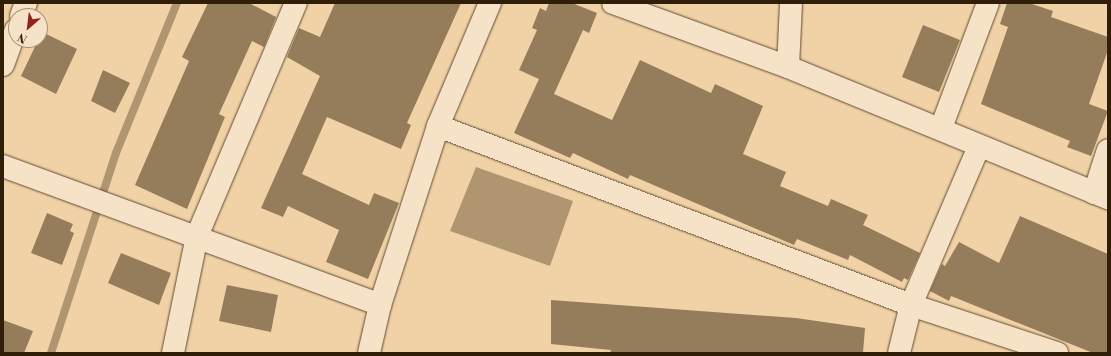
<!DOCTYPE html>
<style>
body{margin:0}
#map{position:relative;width:1111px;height:356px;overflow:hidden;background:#f1d2a7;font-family:"Libre Bodoni",serif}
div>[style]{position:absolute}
.water>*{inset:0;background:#b09571}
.stream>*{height:8px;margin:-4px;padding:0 4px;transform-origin:4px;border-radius:4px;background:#b09571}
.building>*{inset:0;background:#957c5b}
.roads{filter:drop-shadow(0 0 1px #614b30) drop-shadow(0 0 1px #614b30)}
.street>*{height:22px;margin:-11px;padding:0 11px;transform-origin:11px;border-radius:11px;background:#f6e2c6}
.secondary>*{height:22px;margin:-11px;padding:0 11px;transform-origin:11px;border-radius:11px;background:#f6e2c6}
span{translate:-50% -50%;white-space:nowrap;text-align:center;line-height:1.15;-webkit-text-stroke:3px #f6e2c6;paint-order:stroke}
.frame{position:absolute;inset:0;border:4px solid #311e09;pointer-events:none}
.north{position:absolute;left:8px;top:8px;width:40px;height:40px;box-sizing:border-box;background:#f6e2c6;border:1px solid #a7947a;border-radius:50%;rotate:208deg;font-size:11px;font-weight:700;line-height:16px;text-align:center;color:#311e09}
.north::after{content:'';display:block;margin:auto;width:14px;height:18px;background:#8f2418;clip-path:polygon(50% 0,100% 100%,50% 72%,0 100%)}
</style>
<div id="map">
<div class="water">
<div style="clip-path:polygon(476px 167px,573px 201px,550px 266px,450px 231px)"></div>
</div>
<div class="stream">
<div style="left:51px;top:353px;width:210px;rotate:-72deg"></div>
<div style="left:116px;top:153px;width:162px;rotate:-67.9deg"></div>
</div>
<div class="building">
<div style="clip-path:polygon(208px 3px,249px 3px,276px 17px,264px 47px,252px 41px,219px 114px,225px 117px,187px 209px,135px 185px,189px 61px,182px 57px)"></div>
<div style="clip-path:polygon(335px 3px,461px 3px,407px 123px,411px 125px,401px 149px,327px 117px,302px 174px,369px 205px,374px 193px,399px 203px,368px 279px,326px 262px,339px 230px,288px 206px,283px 217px,261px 208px,320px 76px,287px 57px,299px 28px,320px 37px)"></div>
<div style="clip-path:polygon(549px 3px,572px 3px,597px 13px,589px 33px,583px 30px,554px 94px,612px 120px,640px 60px,711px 93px,715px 84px,763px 106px,743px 154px,786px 172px,780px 186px,828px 206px,831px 199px,868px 215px,863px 225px,920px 253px,908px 280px,904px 278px,902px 282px,850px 255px,848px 260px,797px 239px,794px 245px,630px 175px,628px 179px,573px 153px,570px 158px,514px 133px,539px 79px,519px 70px,537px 30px,532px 28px,540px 8px,546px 11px)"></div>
<div style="clip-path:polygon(1007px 3px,1029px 3px,1053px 11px,1051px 17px,1108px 37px,1108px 50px,1089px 104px,1108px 111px,1091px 156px,1067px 147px,1070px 141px,981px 104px,1008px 27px,1000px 24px)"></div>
<div style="clip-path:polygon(923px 25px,960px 40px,939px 92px,902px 77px)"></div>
<div style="clip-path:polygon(42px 32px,77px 49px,56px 94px,21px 76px)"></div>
<div style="clip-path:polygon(103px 70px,130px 83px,115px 113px,91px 101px)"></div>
<div style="clip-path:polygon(47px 213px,73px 224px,70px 231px,74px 233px,62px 265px,31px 253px)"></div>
<div style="clip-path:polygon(1020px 216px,1108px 254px,1108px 353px,1093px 353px,951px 296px,949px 301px,930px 291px,942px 264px,945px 266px,959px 242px,999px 263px)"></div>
<div style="clip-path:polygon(121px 253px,171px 273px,159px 305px,108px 283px)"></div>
<div style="clip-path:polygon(227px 285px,278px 295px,271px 332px,219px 321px)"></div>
<div style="clip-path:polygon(551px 300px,796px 318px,865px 328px,863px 353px,610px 353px,611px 350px,551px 344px)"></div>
<div style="clip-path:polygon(3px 320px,33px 331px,24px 353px,3px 353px)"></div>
</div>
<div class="roads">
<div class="street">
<div style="left:21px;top:16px;width:14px;rotate:-69deg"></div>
<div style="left:3px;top:65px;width:37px;rotate:-70deg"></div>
<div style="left:788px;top:67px;width:64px;rotate:-87.3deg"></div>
<div style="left:438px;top:126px;width:506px;rotate:20.73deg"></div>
<div style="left:911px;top:305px;width:154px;rotate:18.2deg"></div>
<div style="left:941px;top:128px;width:134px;rotate:-69.4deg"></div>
<div style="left:3px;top:166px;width:402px;rotate:20.2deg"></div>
<div style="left:1094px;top:193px;width:45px;rotate:-72deg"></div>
<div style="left:173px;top:353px;width:119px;rotate:-78.4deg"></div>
<div style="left:197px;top:236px;width:253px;rotate:-67deg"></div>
<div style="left:369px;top:353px;width:49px;rotate:-77.1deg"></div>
<div style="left:380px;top:305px;width:188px;rotate:-72deg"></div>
<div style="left:438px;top:126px;width:134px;rotate:-67.1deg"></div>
<div style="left:899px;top:353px;width:49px;rotate:-76deg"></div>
<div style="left:911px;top:305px;width:173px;rotate:-66.8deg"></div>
</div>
<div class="secondary">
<div style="left:613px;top:3px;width:186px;rotate:20.1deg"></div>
<div style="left:788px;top:67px;width:346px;rotate:22.3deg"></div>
</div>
</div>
<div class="frame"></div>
<div class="north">N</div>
</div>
